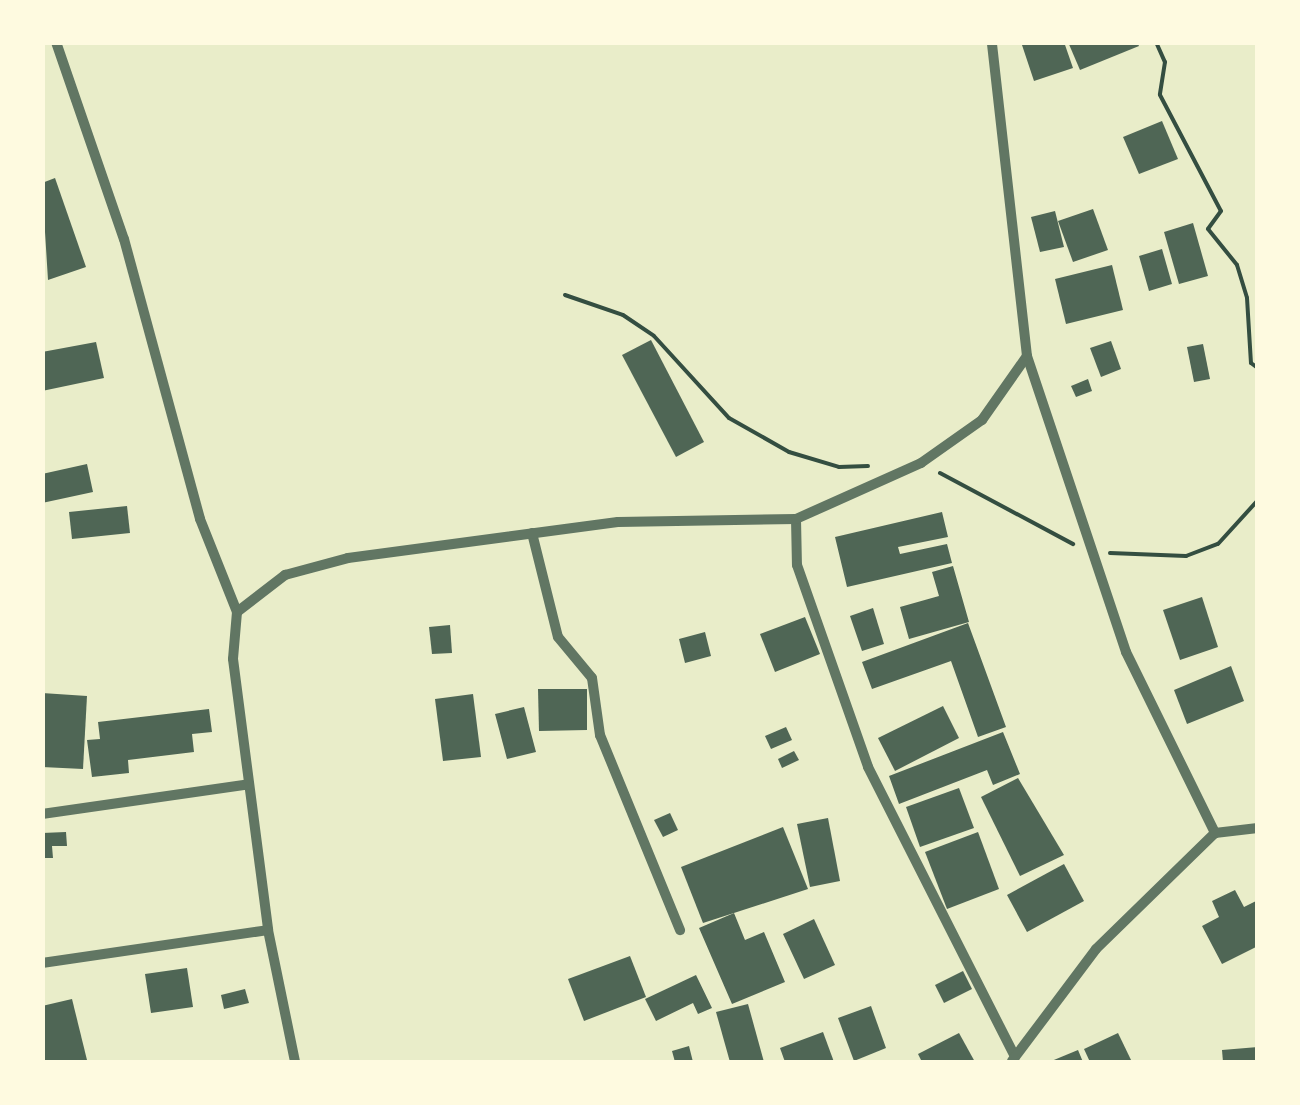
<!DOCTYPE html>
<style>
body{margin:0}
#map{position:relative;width:1300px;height:1105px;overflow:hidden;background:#e9edc9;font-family:Rubik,sans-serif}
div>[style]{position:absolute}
.building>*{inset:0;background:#4f6655}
.path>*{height:4px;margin:-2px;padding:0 2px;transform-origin:2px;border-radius:2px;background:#344e41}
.minor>*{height:10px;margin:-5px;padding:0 5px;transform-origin:5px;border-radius:5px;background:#617663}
span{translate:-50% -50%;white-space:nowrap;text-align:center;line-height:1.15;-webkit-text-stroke:8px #fefae0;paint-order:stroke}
.frame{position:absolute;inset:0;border:45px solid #fefae0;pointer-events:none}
</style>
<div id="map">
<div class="building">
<div style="clip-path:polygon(1021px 42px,1064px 42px,1073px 68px,1034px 81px)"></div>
<div style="clip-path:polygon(1068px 42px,1137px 42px,1139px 46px,1080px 70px)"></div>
<div style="clip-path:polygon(1162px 121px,1178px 159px,1139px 174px,1123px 137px)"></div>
<div style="clip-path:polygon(55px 178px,86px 267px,48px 280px,42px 183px)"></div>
<div style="clip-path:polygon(1093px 209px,1108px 250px,1073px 262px,1058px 221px)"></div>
<div style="clip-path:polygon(1055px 211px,1064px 247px,1040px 252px,1031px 217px)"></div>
<div style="clip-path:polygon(1193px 223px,1208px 276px,1179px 284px,1164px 232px)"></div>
<div style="clip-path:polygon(1162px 249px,1172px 284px,1149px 291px,1139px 256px)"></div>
<div style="clip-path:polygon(1112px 265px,1123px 310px,1066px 324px,1055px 279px)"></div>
<div style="clip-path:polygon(651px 340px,704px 442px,676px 457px,622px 355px)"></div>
<div style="clip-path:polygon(1111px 341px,1121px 369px,1101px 377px,1090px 348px)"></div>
<div style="clip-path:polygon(96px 342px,104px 378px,42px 391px,42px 352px)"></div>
<div style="clip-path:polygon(1203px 344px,1210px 379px,1194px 382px,1187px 347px)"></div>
<div style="clip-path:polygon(1088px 379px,1092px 391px,1076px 397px,1071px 386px)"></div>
<div style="clip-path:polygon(87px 464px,93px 492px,42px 503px,42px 474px)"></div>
<div style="clip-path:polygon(127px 506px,130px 533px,72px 539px,69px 512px)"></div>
<div style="clip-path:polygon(942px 512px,948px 537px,898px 547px,900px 554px,947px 544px,952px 563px,847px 587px,835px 537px)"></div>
<div style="clip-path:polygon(953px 566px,969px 622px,909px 639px,900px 607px,939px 596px,932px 572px)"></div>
<div style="clip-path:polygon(1202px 597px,1218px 647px,1180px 660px,1163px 610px)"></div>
<div style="clip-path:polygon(873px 608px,884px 644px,862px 651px,850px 616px)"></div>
<div style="clip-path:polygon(805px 617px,820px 654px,775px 672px,760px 634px)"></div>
<div style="clip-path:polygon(968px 623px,1006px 727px,978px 737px,951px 661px,872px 689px,862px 662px)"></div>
<div style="clip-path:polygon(450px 625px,452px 653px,432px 654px,429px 627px)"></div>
<div style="clip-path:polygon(705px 632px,711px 656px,685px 663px,679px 639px)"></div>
<div style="clip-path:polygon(1231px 666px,1244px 701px,1187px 724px,1174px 690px)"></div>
<div style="clip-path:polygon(538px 689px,587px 689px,587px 730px,539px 731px)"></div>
<div style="clip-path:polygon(42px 693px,87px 696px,83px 769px,42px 767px)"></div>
<div style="clip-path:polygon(473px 694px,481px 757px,443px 761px,435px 699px)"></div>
<div style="clip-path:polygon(943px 706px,959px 738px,895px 771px,878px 738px)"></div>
<div style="clip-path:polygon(524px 707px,536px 752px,507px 759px,495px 714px)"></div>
<div style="clip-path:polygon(209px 709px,212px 732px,192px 734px,194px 752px,128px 760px,129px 773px,92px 777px,87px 740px,100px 739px,98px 722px)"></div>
<div style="clip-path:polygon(786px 727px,792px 740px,771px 749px,765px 736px)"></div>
<div style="clip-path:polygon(1003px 732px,1020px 774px,993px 785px,987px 770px,899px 804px,889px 776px)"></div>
<div style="clip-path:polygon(794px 751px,799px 760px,782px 768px,778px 759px)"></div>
<div style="clip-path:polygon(1018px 778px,1064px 855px,1020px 876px,981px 797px)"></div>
<div style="clip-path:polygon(959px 788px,974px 828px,920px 847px,906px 807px)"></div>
<div style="clip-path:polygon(670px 813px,678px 830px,663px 837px,654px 820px)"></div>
<div style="clip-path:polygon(828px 818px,840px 881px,810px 887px,797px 824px)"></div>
<div style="clip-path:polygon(783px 827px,808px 889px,703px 923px,681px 867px)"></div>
<div style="clip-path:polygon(66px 832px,67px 846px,52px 846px,53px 858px,42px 858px,42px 833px)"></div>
<div style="clip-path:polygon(978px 832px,999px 889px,947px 909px,925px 852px)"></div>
<div style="clip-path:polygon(1064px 864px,1084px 901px,1027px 932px,1007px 895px)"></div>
<div style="clip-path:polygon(1235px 890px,1244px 907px,1258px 900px,1258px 946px,1222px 964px,1202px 926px,1219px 917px,1212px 901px)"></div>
<div style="clip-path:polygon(734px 913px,745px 940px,764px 932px,785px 982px,732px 1004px,699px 928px)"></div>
<div style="clip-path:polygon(814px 919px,835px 965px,804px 979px,783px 934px)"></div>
<div style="clip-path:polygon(630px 956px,646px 997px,584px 1021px,568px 979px)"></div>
<div style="clip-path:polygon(187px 968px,193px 1007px,151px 1013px,145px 974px)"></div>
<div style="clip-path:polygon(963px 971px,972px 989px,944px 1003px,935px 985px)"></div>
<div style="clip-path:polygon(696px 975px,712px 1008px,698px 1014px,693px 1003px,656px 1021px,645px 999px)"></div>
<div style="clip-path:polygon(245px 989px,249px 1003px,224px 1009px,221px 995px)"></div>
<div style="clip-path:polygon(72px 999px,87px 1060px,42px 1062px,42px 1006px)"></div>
<div style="clip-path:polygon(748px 1004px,764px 1062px,730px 1062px,716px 1012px)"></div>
<div style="clip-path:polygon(871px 1006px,886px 1048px,854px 1061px,838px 1018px)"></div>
<div style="clip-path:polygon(823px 1032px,834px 1062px,785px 1062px,780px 1048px)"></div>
<div style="clip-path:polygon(959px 1033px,975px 1062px,922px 1062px,918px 1054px)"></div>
<div style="clip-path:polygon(1118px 1033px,1132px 1062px,1090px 1062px,1084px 1049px)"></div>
<div style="clip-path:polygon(689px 1046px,693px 1062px,675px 1062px,672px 1051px)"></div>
<div style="clip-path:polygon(1258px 1047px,1258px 1062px,1223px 1062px,1222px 1050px)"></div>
<div style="clip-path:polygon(1078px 1050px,1083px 1062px,1049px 1062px)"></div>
</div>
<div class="path">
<div style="left:1156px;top:42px;width:22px;rotate:66deg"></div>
<div style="left:1165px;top:62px;width:33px;rotate:99deg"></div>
<div style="left:1160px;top:95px;width:131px;rotate:62.3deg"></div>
<div style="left:1221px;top:211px;width:22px;rotate:126deg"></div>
<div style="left:1208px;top:229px;width:46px;rotate:51.1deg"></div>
<div style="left:1237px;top:265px;width:34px;rotate:73deg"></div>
<div style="left:1247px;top:298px;width:65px;rotate:86.5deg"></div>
<div style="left:1251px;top:363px;width:9px;rotate:36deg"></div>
<div style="left:565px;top:295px;width:61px;rotate:19deg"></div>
<div style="left:623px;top:315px;width:37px;rotate:34deg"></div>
<div style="left:654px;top:336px;width:111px;rotate:47.6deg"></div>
<div style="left:729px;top:418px;width:69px;rotate:29.5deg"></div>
<div style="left:789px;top:452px;width:52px;rotate:16.7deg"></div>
<div style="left:839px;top:467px;width:29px;rotate:-2deg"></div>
<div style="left:940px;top:473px;width:151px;rotate:28.1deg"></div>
<div style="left:1110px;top:553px;width:76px;rotate:2.3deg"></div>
<div style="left:1186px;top:556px;width:34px;rotate:-21deg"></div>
<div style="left:1218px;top:544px;width:59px;rotate:-47.7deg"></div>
</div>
<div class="minor">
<div style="left:56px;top:42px;width:208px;rotate:71deg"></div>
<div style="left:124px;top:239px;width:290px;rotate:74.8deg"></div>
<div style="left:200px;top:519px;width:100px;rotate:68.3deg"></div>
<div style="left:237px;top:612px;width:47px;rotate:94.9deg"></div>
<div style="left:233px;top:659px;width:273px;rotate:82.6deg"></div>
<div style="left:268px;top:930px;width:135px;rotate:78.4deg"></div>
<div style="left:1027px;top:356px;width:312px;rotate:71.5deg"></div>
<div style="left:1126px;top:652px;width:202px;rotate:63.8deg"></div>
<div style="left:796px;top:519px;width:46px;rotate:88.8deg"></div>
<div style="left:797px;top:565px;width:214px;rotate:70.6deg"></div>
<div style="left:868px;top:767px;width:325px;rotate:63.1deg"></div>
<div style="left:532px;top:533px;width:107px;rotate:76deg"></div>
<div style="left:558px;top:637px;width:53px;rotate:50.3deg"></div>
<div style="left:592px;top:678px;width:58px;rotate:82deg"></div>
<div style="left:600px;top:735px;width:211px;rotate:67.7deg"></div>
<div style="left:237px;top:612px;width:61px;rotate:-37.6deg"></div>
<div style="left:285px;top:575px;width:65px;rotate:-15.1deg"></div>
<div style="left:348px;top:558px;width:272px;rotate:-7.6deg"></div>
<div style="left:618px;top:522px;width:178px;rotate:-1deg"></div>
<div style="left:796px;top:519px;width:137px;rotate:-24.1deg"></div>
<div style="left:921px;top:463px;width:75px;rotate:-35.2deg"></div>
<div style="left:982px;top:420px;width:78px;rotate:-54.9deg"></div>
<div style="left:1027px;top:356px;width:316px;rotate:-96.4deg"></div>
<div style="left:42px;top:814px;width:209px;rotate:-8.2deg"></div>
<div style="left:42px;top:963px;width:228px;rotate:-8.3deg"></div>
<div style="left:1012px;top:1061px;width:140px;rotate:-53.1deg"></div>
<div style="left:1096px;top:949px;width:166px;rotate:-44.3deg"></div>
<div style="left:1215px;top:833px;width:43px;rotate:-6.6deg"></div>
</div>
<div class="frame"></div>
</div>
